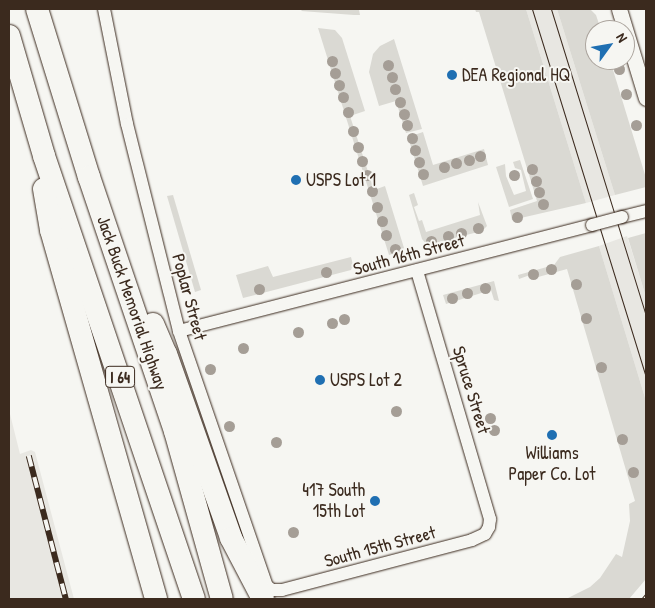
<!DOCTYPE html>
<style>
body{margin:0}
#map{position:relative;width:655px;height:608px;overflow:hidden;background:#f6f6f2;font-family:"Patrick Hand",sans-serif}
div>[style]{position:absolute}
.built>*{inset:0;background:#e8e7e2}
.green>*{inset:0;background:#dad9d3}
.roads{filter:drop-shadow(0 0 1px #3b2a1e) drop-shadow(0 0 1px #3b2a1e)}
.minor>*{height:12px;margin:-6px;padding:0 6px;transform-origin:6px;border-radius:6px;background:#f6f6f2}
.tertiary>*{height:15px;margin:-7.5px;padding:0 7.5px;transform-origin:7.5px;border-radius:7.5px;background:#f6f6f2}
.motorway>*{height:22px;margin:-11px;padding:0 11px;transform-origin:11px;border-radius:11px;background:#f6f6f2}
.tram>*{height:1px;margin:-0.5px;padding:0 0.5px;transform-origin:0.5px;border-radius:0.5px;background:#3b2a1e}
.rail>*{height:5.5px;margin-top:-2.75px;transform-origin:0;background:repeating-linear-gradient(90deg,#f6f6f2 0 11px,#3b2a1e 0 22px);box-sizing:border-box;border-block:1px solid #3b2a1e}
.bridges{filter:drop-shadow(0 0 1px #3b2a1e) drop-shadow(0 0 1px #3b2a1e)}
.minor-bridge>*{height:12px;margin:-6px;padding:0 6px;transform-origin:6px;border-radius:6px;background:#f6f6f2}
.trees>*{width:11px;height:11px;margin:-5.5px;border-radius:50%;background:#a59e96}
.dots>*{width:14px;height:14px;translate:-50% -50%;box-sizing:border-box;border:2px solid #f6f6f2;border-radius:50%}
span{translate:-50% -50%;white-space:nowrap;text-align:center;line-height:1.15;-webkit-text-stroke:4px #f6f6f2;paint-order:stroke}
.shield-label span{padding:1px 4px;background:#f6f6f2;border:1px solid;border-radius:4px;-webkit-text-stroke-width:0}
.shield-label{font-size:16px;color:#3b2a1e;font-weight:700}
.poi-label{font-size:18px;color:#3b2a1e}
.left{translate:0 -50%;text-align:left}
.right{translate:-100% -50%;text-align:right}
.street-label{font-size:18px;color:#3b2a1e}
.frame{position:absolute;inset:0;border:10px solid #3b2a1e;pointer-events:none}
.north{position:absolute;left:585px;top:20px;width:50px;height:50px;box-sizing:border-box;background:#f6f6f2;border:1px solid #aba49d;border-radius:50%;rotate:58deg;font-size:14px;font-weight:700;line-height:20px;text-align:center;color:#3b2a1e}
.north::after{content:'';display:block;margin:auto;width:18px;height:22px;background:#1f6fb2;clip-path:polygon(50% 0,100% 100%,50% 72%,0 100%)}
</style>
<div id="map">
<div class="built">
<div style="clip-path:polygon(526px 9px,557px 9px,615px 195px,586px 203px)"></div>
<div style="clip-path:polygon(627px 236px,646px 297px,646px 401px,599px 246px)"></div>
<div style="clip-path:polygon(9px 410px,20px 454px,31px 450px,35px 452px,74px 599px,9px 599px)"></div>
</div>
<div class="green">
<div style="clip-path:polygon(303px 9px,366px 9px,359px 10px,360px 15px,354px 15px,301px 11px)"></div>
<div style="clip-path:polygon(475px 9px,526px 9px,586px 203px,512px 220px,510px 210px,537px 201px,479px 12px,476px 12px)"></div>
<div style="clip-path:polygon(557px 9px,590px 9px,596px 15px,601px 30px,595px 30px,595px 60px,610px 60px,646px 178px,646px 187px,615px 195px)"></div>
<div style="clip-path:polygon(318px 28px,335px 30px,342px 38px,365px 111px,350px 116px,374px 190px,385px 186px,404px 248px,401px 251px,389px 255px)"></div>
<div style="clip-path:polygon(394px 39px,422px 129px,406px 133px,396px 101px,379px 106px,369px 72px,373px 54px,380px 46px)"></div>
<div style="clip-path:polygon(423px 132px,433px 165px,484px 149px,488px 165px,423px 186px,408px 137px)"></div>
<div style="clip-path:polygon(520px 160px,533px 199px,509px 207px,496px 167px,505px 164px,506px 176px,514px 195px,526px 191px,521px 170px,515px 168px,513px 162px)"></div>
<div style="clip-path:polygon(414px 193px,418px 205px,414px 207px,419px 221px,422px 220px,426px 232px,480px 215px,478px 202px,487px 226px,482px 231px,427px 245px,422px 239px,409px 195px)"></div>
<div style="clip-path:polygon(173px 195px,201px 290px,195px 292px,167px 196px)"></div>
<div style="clip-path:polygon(646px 233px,646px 297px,628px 238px)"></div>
<div style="clip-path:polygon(599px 246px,646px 401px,646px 579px,629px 599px,566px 599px,590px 587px,600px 578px,616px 554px,622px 557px,630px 521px,629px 504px,635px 501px,567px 269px,531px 279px,530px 275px,519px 279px,518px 275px,554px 265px,560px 257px)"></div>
<div style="clip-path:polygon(351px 257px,353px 265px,351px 270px,243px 298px,236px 275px,268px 266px,273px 277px)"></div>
<div style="clip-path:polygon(494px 281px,499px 301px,494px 300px,491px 290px,446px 304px,443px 295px)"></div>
</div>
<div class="roads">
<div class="minor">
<div style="left:104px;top:9px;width:117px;rotate:78.7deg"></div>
<div style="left:127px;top:124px;width:213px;rotate:75.9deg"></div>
<div style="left:179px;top:331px;width:270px;rotate:71deg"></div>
<div style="left:267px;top:586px;width:6px;rotate:39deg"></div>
<div style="left:272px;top:590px;width:10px"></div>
<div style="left:282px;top:590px;width:196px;rotate:-14.7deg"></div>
<div style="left:472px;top:540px;width:14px;rotate:-25deg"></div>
<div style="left:485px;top:534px;width:8px;rotate:-60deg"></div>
<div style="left:489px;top:527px;width:8px;rotate:-83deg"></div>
<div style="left:490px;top:519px;width:259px;rotate:-106.4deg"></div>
<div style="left:622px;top:217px;width:25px;rotate:-14deg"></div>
<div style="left:179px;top:331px;width:426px;rotate:-14.4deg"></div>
</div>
<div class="tertiary">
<div style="left:619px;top:9px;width:93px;rotate:73.1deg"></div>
</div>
<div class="motorway">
<div style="left:37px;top:9px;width:176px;rotate:72.8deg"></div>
<div style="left:89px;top:177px;width:268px;rotate:71.3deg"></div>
<div style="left:175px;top:431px;width:174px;rotate:74.4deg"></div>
<div style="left:9px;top:36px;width:125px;rotate:73.7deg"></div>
<div style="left:44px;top:156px;width:468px;rotate:71.3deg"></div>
<div style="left:44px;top:189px;width:42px;rotate:80.3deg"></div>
<div style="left:51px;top:230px;width:384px;rotate:74.1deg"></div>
<div style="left:153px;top:324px;width:33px;rotate:67deg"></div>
<div style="left:166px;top:354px;width:195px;rotate:70.5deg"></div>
<div style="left:231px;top:538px;width:69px;rotate:62.3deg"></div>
</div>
</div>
<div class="tram">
<div style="left:532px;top:9px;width:386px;rotate:72.8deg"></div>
<div style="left:551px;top:9px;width:321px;rotate:72.8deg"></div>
<div style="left:641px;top:599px;width:8px;rotate:-50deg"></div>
</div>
<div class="rail">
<div style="left:29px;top:456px;width:148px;rotate:75.5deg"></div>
</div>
<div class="bridges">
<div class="minor-bridge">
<div style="left:592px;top:225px;width:31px;rotate:-15deg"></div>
</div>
</div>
<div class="trees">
<div style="left:332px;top:61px"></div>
<div style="left:388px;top:65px"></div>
<div style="left:619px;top:69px"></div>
<div style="left:335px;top:73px"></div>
<div style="left:392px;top:77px"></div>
<div style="left:339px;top:85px"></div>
<div style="left:395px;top:89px"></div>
<div style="left:626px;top:94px"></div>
<div style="left:343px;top:97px"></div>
<div style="left:400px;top:102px"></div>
<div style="left:348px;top:112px"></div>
<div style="left:404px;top:114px"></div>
<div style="left:407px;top:125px"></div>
<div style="left:636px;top:125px"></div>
<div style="left:353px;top:131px"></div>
<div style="left:412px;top:138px"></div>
<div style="left:358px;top:147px"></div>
<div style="left:415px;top:150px"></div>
<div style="left:480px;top:156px"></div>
<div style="left:469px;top:160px"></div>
<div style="left:362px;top:161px"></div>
<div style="left:419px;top:162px"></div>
<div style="left:456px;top:163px"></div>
<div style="left:444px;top:167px"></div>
<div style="left:532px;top:169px"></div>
<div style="left:423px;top:174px"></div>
<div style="left:367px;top:175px"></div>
<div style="left:514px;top:175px"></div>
<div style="left:536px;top:181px"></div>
<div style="left:372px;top:191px"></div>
<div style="left:539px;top:192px"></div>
<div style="left:543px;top:204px"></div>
<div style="left:377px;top:207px"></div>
<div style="left:517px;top:217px"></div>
<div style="left:382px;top:221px"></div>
<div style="left:478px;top:228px"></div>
<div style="left:461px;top:233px"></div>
<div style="left:386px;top:235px"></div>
<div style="left:448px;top:236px"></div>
<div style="left:431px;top:241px"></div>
<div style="left:395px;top:249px"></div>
<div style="left:551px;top:269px"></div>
<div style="left:326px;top:272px"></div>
<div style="left:533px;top:274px"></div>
<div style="left:576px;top:284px"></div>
<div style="left:485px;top:288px"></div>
<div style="left:259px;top:289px"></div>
<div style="left:467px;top:293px"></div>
<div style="left:452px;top:298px"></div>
<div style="left:586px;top:318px"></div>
<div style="left:344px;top:319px"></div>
<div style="left:332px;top:323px"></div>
<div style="left:298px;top:332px"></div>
<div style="left:243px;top:348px"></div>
<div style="left:601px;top:367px"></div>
<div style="left:210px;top:369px"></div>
<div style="left:396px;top:411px"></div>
<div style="left:490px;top:418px"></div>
<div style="left:229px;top:426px"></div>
<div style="left:494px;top:430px"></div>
<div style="left:622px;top:439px"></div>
<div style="left:276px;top:442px"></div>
<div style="left:633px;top:472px"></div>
<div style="left:293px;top:532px"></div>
</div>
<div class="dots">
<div style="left:452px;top:75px;background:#1f6fb2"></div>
<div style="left:296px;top:180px;background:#1f6fb2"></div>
<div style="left:320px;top:380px;background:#1f6fb2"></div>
<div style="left:552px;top:435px;background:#1f6fb2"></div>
<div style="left:375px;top:501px;background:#1f6fb2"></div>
</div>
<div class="shield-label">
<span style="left:120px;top:377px">I 64</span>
</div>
<div class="poi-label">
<span class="left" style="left:462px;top:75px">DEA Regional HQ</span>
<span class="left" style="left:306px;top:180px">USPS Lot 1</span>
<span class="left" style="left:330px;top:380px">USPS Lot 2</span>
<span style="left:552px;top:464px">Williams<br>Paper Co. Lot</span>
<span class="right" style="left:365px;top:501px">417 South<br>15th Lot</span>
</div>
<div class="street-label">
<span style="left:409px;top:255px;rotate:-15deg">South 16th Street</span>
<span style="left:189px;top:297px;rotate:75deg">Poplar Street</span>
<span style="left:132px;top:303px;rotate:71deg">Jack Buck Memorial Highway</span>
<span style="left:471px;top:390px;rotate:73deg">Spruce Street</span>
<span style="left:380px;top:547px;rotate:-15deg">South 15th Street</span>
</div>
<div class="frame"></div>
<div class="north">N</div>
</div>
